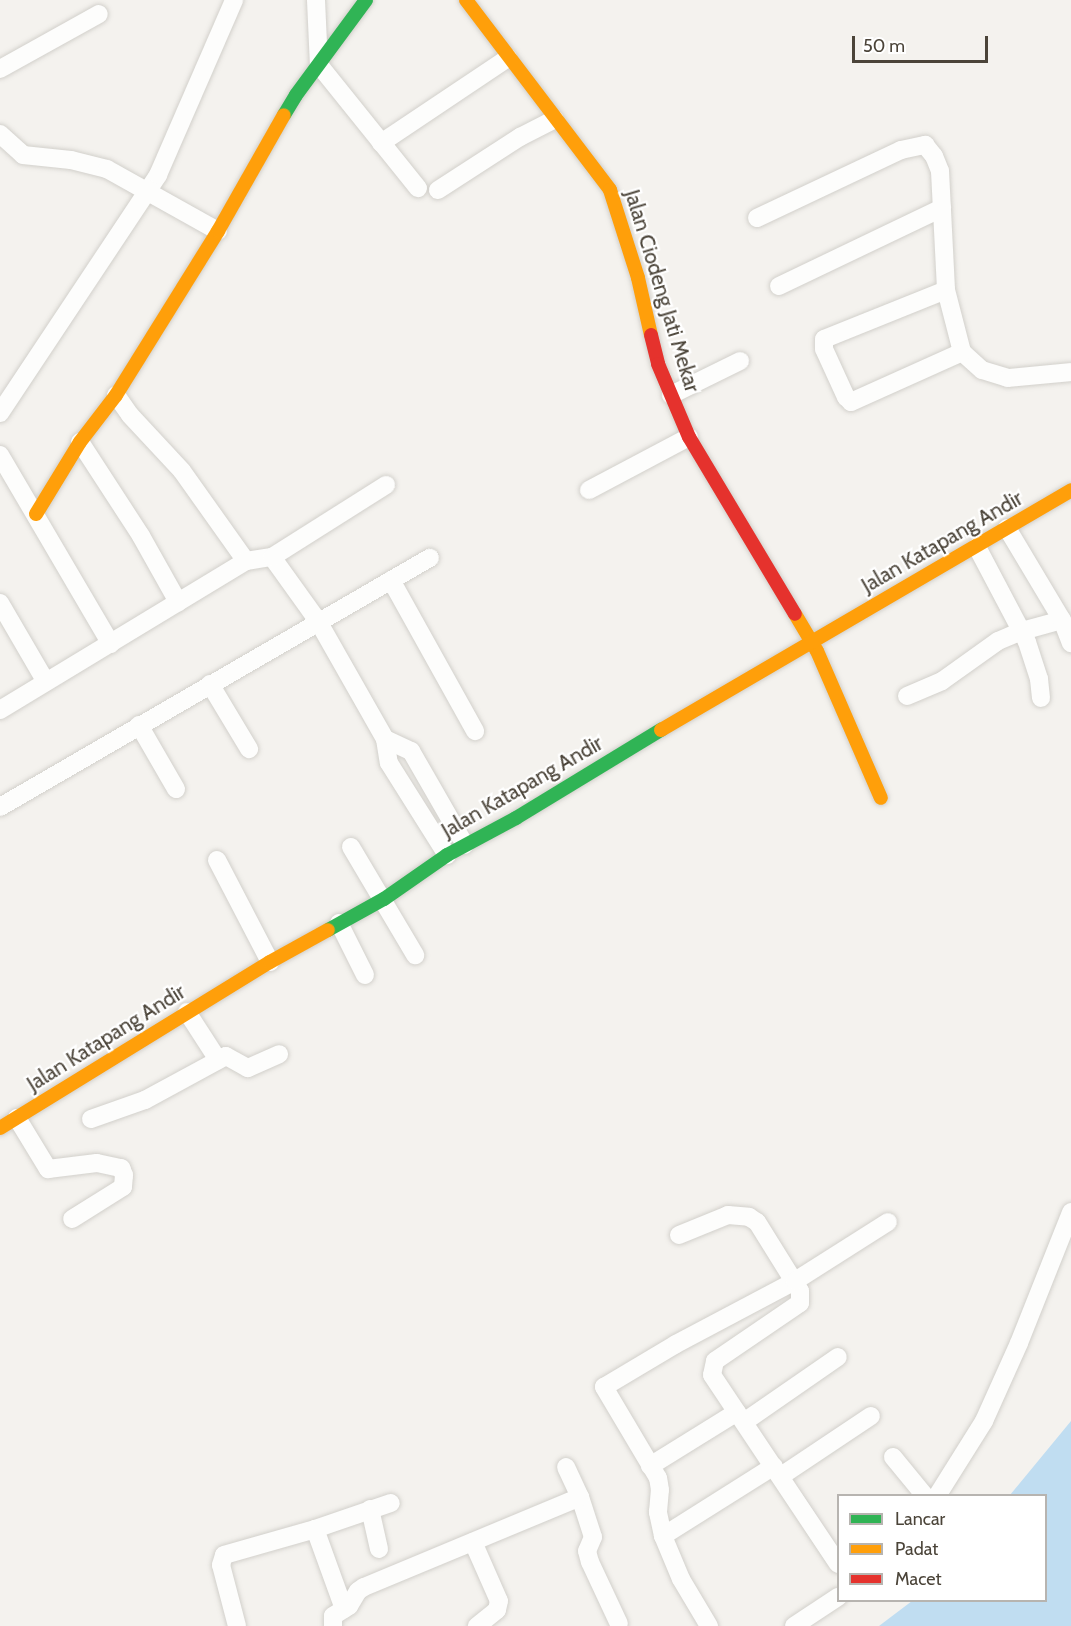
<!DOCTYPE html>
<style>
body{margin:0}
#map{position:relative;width:1071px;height:1626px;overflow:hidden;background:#f4f2ee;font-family:Cabin,sans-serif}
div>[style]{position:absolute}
.water>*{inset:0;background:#c0ddf1}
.roads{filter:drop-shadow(0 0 2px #d2d0cb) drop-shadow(0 0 2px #d2d0cb)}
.street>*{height:18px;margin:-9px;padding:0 9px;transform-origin:9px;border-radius:9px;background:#fdfdfc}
.fast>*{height:14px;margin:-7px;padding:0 7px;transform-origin:7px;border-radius:7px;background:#30b455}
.slow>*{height:14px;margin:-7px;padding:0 7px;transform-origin:7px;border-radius:7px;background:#ff9f0a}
.jam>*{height:14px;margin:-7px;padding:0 7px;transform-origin:7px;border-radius:7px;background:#e5322d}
span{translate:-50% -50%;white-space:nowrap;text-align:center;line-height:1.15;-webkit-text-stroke:4.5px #fff;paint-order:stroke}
.street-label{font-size:21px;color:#4b4439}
.legend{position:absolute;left:837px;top:1494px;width:210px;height:108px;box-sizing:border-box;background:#fff;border:2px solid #b7b4b0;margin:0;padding:8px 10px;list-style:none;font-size:18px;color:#4b4439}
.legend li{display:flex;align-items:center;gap:12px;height:30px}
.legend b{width:30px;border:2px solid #b7b4b0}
.scale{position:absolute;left:852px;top:36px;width:136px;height:27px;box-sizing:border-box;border:3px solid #4b4439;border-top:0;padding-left:8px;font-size:18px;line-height:21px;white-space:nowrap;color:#4b4439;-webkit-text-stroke:4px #fff;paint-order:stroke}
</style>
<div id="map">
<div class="water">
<div style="clip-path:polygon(1071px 1421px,1071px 1626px,879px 1626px,912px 1601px,1046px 1600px,1046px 1496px,1010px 1495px)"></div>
</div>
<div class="roads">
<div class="street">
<div style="left:316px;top:0;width:65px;rotate:87.4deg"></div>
<div style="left:319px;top:65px;width:158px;rotate:51.2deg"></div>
<div style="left:0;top:69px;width:113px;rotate:-29.1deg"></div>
<div style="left:0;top:134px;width:31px;rotate:42deg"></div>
<div style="left:23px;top:155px;width:48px;rotate:5.9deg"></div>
<div style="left:71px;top:160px;width:37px;rotate:14deg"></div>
<div style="left:107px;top:169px;width:127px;rotate:29.2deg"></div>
<div style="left:381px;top:143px;width:153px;rotate:-33.8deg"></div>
<div style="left:438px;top:190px;width:98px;rotate:-32.9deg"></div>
<div style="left:520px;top:137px;width:39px;rotate:-27deg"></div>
<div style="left:757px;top:218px;width:159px;rotate:-25.3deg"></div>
<div style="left:901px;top:150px;width:25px;rotate:-12deg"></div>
<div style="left:925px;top:145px;width:14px;rotate:51deg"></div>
<div style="left:934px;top:156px;width:16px;rotate:68deg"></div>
<div style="left:940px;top:171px;width:119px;rotate:87.1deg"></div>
<div style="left:946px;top:290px;width:64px;rotate:75.5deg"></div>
<div style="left:962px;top:352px;width:27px;rotate:42deg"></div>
<div style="left:982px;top:370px;width:27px;rotate:17deg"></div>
<div style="left:1008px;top:378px;width:63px;rotate:-5.4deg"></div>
<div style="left:779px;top:286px;width:181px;rotate:-25.6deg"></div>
<div style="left:946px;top:290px;width:131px;rotate:158.1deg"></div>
<div style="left:824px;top:339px;width:10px;rotate:90deg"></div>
<div style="left:824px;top:349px;width:53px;rotate:65.4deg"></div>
<div style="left:846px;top:397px;width:7px;rotate:45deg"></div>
<div style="left:851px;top:402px;width:122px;rotate:-24.2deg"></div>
<div style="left:116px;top:395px;width:24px;rotate:55deg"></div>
<div style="left:130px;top:415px;width:76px;rotate:47.1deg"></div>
<div style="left:182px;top:471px;width:110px;rotate:54.6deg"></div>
<div style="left:671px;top:395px;width:77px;rotate:-26.2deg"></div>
<div style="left:0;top:413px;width:286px;rotate:-56.4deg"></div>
<div style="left:158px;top:175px;width:191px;rotate:-66.5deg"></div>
<div style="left:80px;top:442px;width:112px;rotate:57deg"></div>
<div style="left:141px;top:536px;width:76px;rotate:60.7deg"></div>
<div style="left:0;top:455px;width:219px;rotate:59.6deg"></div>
<div style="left:589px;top:490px;width:113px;rotate:-27.9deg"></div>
<div style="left:977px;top:547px;width:107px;rotate:62.2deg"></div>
<div style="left:1027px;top:642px;width:39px;rotate:72deg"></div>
<div style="left:1039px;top:679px;width:19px;rotate:84deg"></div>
<div style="left:272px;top:557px;width:79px;rotate:54.3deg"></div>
<div style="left:318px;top:621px;width:136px;rotate:60.4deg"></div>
<div style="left:385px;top:739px;width:24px;rotate:81deg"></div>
<div style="left:389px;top:763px;width:109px;rotate:57.8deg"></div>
<div style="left:391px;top:580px;width:173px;rotate:60.9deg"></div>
<div style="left:0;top:603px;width:91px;rotate:59.8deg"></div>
<div style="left:1062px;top:620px;width:25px;rotate:69deg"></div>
<div style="left:210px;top:684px;width:76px;rotate:59deg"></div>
<div style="left:907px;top:696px;width:38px;rotate:-23deg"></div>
<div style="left:942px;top:681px;width:69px;rotate:-35.5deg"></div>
<div style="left:998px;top:641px;width:26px;rotate:-23deg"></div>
<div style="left:1022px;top:631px;width:41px;rotate:-15.4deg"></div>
<div style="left:1062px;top:620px;width:107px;rotate:-120.9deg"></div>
<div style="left:0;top:710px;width:288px;rotate:-31.2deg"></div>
<div style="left:246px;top:561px;width:26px;rotate:-9deg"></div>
<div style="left:272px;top:557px;width:135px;rotate:-32.3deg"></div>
<div style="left:139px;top:725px;width:74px;rotate:60deg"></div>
<div style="left:385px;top:739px;width:29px;rotate:25deg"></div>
<div style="left:411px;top:751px;width:108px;rotate:60.1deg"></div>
<div style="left:0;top:807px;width:497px;rotate:-30.1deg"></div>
<div style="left:351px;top:847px;width:126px;rotate:59.3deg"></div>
<div style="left:217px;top:860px;width:115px;rotate:62.5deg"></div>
<div style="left:339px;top:923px;width:58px;rotate:63.4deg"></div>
<div style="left:187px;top:1012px;width:57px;rotate:57.1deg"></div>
<div style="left:17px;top:1118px;width:60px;rotate:58.7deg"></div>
<div style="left:48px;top:1169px;width:49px;rotate:-7deg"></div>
<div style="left:97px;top:1163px;width:25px;rotate:12deg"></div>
<div style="left:121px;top:1168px;width:8px;rotate:67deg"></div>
<div style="left:124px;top:1175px;width:12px;rotate:95deg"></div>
<div style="left:123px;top:1187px;width:60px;rotate:147.9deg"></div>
<div style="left:91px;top:1119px;width:57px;rotate:-19.4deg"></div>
<div style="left:145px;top:1100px;width:92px;rotate:-28.5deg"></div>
<div style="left:226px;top:1056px;width:25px;rotate:29deg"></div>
<div style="left:248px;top:1068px;width:34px;rotate:-24deg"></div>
<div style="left:679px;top:1235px;width:53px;rotate:-22.2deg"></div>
<div style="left:728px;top:1215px;width:21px;rotate:5deg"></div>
<div style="left:749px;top:1217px;width:9px;rotate:32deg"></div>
<div style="left:757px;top:1222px;width:81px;rotate:58.1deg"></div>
<div style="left:800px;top:1291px;width:12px;rotate:90deg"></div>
<div style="left:800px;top:1303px;width:103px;rotate:145.7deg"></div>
<div style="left:715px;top:1361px;width:14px;rotate:102deg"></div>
<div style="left:712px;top:1375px;width:227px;rotate:56.3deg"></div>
<div style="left:744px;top:1422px;width:114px;rotate:-34.7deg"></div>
<div style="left:893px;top:1457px;width:50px;rotate:50.6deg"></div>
<div style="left:650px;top:1466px;width:102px;rotate:-31.8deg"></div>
<div style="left:781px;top:1476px;width:108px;rotate:-33.7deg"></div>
<div style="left:937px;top:1496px;width:89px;rotate:-57.9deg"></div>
<div style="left:984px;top:1421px;width:85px;rotate:-65.8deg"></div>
<div style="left:1019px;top:1343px;width:141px;rotate:-68.3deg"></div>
<div style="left:580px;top:1497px;width:42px;rotate:72deg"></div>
<div style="left:593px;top:1537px;width:15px;rotate:113deg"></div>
<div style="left:587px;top:1551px;width:11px;rotate:75deg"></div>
<div style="left:590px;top:1562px;width:68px;rotate:64.9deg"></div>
<div style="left:370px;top:1509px;width:41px;rotate:77.3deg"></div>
<div style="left:663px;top:1536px;width:131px;rotate:-32.2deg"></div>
<div style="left:473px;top:1542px;width:64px;rotate:66.2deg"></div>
<div style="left:499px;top:1601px;width:9px;rotate:103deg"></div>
<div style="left:497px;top:1610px;width:26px;rotate:141deg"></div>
<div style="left:344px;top:1609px;width:85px;rotate:-109.9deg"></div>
<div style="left:315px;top:1529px;width:80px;rotate:-18.9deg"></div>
<div style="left:237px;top:1626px;width:63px;rotate:-104.7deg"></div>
<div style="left:221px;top:1565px;width:10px;rotate:-73deg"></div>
<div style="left:224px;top:1555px;width:95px;rotate:-15.9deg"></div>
<div style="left:333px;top:1626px;width:10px;rotate:-90deg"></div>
<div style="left:333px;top:1616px;width:19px;rotate:-32deg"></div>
<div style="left:349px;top:1606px;width:17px;rotate:-59deg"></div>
<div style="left:358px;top:1591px;width:7px;rotate:-34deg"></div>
<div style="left:364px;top:1587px;width:234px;rotate:-22.6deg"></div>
<div style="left:580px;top:1497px;width:33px;rotate:-115deg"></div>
<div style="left:709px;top:1626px;width:55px;rotate:-120.8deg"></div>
<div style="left:681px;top:1579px;width:47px;rotate:-112.7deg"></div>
<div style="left:663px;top:1536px;width:25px;rotate:-102deg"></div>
<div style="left:658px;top:1512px;width:22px;rotate:-85deg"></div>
<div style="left:660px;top:1490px;width:12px;rotate:-99deg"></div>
<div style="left:658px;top:1478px;width:106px;rotate:-120.7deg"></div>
<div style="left:604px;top:1387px;width:84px;rotate:-30.8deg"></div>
<div style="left:676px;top:1344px;width:135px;rotate:-27.9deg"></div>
<div style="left:795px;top:1281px;width:110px;rotate:-32.4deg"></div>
<div style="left:794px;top:1626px;width:53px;rotate:-33.4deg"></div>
</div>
<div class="fast">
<div style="left:284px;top:115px;width:23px;rotate:-59deg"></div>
<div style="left:296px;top:95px;width:118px;rotate:-53.6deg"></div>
<div style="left:328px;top:930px;width:64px;rotate:-29deg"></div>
<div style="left:384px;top:899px;width:77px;rotate:-34.9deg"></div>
<div style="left:447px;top:855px;width:78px;rotate:-28.2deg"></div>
<div style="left:516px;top:818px;width:170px;rotate:-31.3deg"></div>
</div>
<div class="slow">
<div style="left:466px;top:0;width:238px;rotate:52.8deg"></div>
<div style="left:610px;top:190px;width:92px;rotate:72.3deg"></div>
<div style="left:638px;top:278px;width:58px;rotate:77.2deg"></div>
<div style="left:36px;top:514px;width:84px;rotate:-58.6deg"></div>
<div style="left:80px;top:442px;width:59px;rotate:-52.5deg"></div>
<div style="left:116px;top:395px;width:193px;rotate:-58.1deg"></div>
<div style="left:218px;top:231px;width:133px;rotate:-60.4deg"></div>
<div style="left:795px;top:614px;width:43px;rotate:59.3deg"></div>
<div style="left:817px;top:651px;width:160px;rotate:66.5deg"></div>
<div style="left:661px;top:730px;width:475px;rotate:-30.3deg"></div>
<div style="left:0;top:1128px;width:317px;rotate:-31.6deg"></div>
<div style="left:270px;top:962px;width:66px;rotate:-28.9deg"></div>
</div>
<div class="jam">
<div style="left:651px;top:335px;width:30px;rotate:76deg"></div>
<div style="left:658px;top:364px;width:79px;rotate:67deg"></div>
<div style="left:689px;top:437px;width:206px;rotate:59.1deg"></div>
</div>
</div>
<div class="street-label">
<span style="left:662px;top:291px;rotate:73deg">Jalan Ciodeng Jati Mekar</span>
<span style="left:942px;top:542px;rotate:-30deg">Jalan Katapang Andir</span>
<span style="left:522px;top:787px;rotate:-30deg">Jalan Katapang Andir</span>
<span style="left:106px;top:1038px;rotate:-32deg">Jalan Katapang Andir</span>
</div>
<ul class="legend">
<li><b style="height:8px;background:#30b455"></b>Lancar</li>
<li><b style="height:8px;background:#ff9f0a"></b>Padat</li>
<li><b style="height:8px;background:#e5322d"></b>Macet</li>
</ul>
<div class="scale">50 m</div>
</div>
